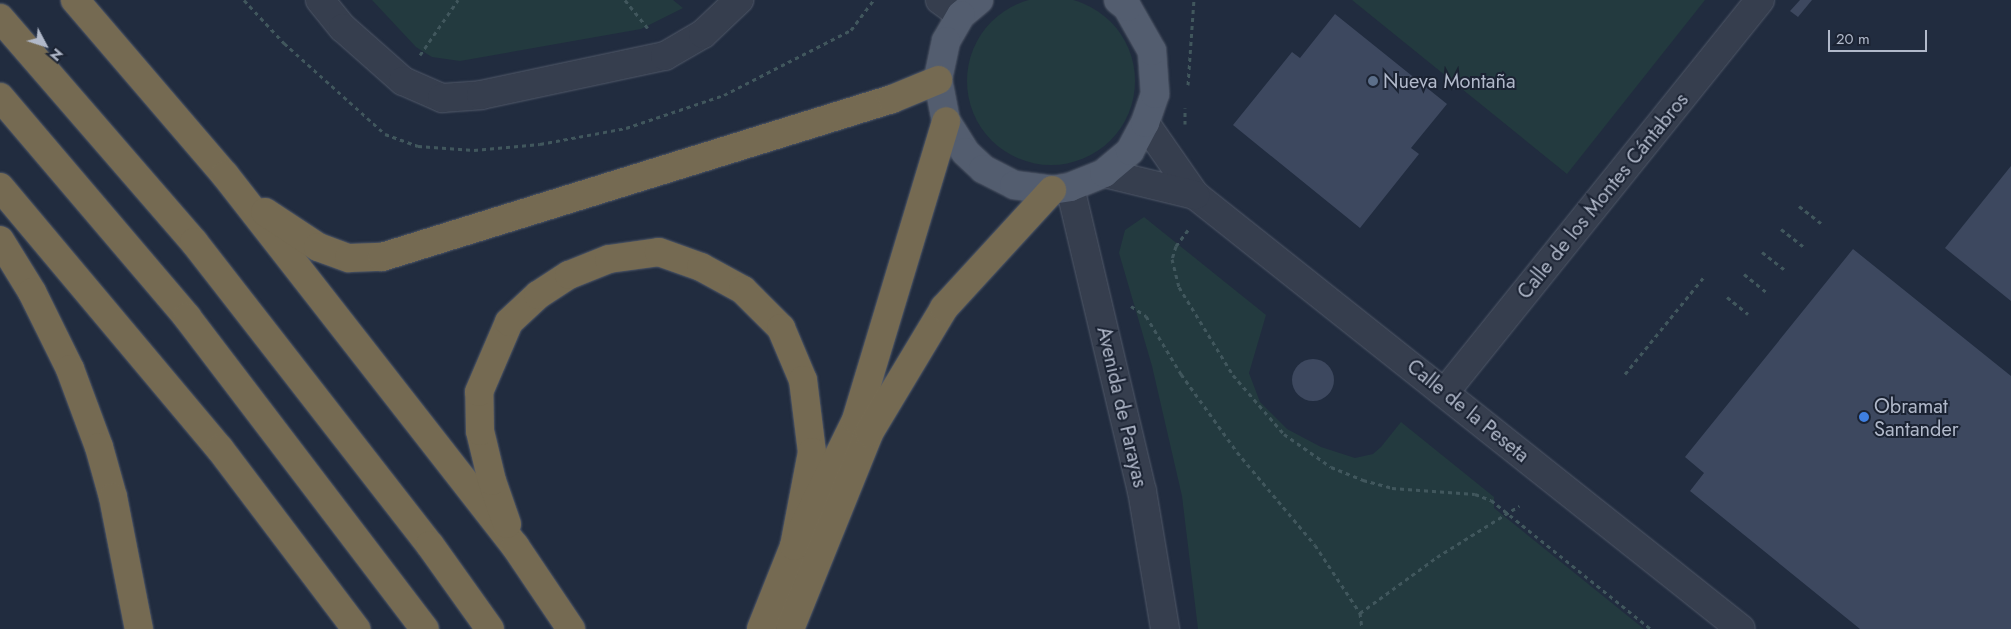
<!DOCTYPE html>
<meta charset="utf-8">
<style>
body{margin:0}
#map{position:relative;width:2011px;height:629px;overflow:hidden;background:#212c3f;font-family:Jost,sans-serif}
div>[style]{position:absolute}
.green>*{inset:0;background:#233a3f}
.round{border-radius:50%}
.building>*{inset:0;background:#3d485f}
.path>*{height:3px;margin-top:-1.5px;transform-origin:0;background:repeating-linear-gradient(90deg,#41575d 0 4px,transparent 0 8px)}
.roads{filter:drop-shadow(0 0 1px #515969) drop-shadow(0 0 1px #515969)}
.minor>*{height:28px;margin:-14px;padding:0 14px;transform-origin:14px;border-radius:14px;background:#363e4e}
.major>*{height:28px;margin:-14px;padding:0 14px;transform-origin:14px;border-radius:14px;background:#535d6f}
.highway>*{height:28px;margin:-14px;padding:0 14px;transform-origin:14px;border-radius:14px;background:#756a52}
.dots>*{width:14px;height:14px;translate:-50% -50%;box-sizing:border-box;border:2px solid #1b2333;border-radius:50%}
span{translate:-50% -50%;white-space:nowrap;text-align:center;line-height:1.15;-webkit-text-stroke:4px #1b2333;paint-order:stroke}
.poi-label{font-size:20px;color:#b1b9ca}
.left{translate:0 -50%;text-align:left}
.street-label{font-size:20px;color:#b1b9ca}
.north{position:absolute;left:20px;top:20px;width:50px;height:50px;-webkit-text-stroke:4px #1b2333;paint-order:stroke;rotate:130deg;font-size:14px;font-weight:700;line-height:20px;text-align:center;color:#b1b9ca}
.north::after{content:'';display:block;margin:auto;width:18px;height:22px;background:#b1b9ca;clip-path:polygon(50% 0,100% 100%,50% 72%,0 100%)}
.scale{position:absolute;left:1828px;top:30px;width:99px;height:22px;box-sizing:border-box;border:2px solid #b1b9ca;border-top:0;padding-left:6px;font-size:15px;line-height:18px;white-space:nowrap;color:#b1b9ca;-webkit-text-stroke:4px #1b2333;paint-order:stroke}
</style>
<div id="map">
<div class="green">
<div class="round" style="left:967px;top:-3px;width:168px;height:168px"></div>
<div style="clip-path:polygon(372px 0,673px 0,683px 8px,641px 29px,460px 61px,432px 57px,416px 47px)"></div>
<div style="clip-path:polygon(1352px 0,1705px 0,1567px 174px)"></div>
<div style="clip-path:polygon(1144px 217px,1266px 315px,1249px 373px,1260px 402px,1287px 429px,1321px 447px,1355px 458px,1373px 454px,1381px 447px,1401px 422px,1494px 497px,1494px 508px,1644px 629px,1198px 629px,1182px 496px,1152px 366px,1119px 253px,1125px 230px)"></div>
</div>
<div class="building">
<div style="clip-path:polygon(1800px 0,1812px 0,1798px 17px,1790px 11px)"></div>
<div style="clip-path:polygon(1335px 14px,1447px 104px,1411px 148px,1419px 154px,1360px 228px,1233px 125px,1292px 52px,1300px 58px)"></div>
<div style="clip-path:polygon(2011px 166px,2011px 301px,1945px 248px)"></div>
<div style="clip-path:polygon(1853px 249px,2011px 376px,2011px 629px,1860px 629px,1690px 491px,1704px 473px,1685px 457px)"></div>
<div class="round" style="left:1292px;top:359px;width:42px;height:42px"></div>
</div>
<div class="path">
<div style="left:244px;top:0;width:59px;rotate:47.1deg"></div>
<div style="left:284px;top:43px;width:136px;rotate:42deg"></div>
<div style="left:385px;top:134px;width:35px;rotate:20deg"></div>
<div style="left:418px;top:146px;width:56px;rotate:4.1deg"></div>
<div style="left:474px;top:150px;width:66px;rotate:-5.2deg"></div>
<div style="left:540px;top:144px;width:87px;rotate:-10.5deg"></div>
<div style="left:626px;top:128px;width:103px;rotate:-18.6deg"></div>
<div style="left:724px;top:95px;width:143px;rotate:-27.1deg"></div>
<div style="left:851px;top:30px;width:38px;rotate:-53deg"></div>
<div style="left:625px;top:0;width:36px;rotate:51deg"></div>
<div style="left:420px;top:55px;width:67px;rotate:-55.4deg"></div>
<div style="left:1188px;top:85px;width:85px;rotate:-86deg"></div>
<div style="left:1185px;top:124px;width:16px;rotate:-90deg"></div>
<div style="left:1799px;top:206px;width:28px;rotate:38deg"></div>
<div style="left:1781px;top:229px;width:28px;rotate:38deg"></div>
<div style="left:1188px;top:230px;width:20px;rotate:127deg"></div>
<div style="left:1176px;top:246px;width:14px;rotate:107deg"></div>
<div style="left:1172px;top:259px;width:29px;rotate:76deg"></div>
<div style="left:1179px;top:287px;width:103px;rotate:58.5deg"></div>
<div style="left:1233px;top:375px;width:78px;rotate:49.2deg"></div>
<div style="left:1284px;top:434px;width:57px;rotate:35.1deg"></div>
<div style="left:1331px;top:467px;width:35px;rotate:22deg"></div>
<div style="left:1363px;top:480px;width:30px;rotate:15deg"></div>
<div style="left:1392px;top:488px;width:83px;rotate:4.1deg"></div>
<div style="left:1475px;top:494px;width:17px;rotate:21deg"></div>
<div style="left:1491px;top:500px;width:206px;rotate:38.9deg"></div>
<div style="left:1762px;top:252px;width:28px;rotate:38deg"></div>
<div style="left:1744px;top:274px;width:28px;rotate:39deg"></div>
<div style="left:1727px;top:297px;width:27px;rotate:39deg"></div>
<div style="left:1131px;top:306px;width:18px;rotate:34deg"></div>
<div style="left:1146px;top:316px;width:68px;rotate:58.9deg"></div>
<div style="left:1181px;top:374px;width:96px;rotate:54.3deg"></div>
<div style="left:1237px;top:452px;width:121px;rotate:50deg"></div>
<div style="left:1315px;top:545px;width:82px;rotate:56.5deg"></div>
<div style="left:1360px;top:613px;width:16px;rotate:83deg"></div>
<div style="left:1625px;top:374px;width:124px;rotate:-50.9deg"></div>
<div style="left:1360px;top:613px;width:95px;rotate:-36deg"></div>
<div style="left:1437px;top:557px;width:97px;rotate:-31.9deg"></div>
</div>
<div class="roads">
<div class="minor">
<div style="left:320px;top:0;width:36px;rotate:51deg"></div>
<div style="left:343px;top:28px;width:80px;rotate:41.5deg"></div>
<div style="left:403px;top:81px;width:43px;rotate:23.6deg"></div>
<div style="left:442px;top:98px;width:39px;rotate:-4deg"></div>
<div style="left:481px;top:95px;width:188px;rotate:-12deg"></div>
<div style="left:665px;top:56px;width:44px;rotate:-30.1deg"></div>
<div style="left:703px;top:34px;width:50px;rotate:-43.4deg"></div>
<div style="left:940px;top:0;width:26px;rotate:36deg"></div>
<div style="left:1145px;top:123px;width:88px;rotate:55.2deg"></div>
<div style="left:1195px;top:195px;width:697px;rotate:38.48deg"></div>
<div style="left:1104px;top:173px;width:94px;rotate:13.6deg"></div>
<div style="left:1070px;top:187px;width:312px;rotate:76.7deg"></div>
<div style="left:1142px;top:491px;width:140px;rotate:80.5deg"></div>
<div style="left:1445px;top:392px;width:503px;rotate:-51.22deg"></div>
</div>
<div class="major">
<div style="left:979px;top:0;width:23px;rotate:140deg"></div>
<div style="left:961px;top:15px;width:30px;rotate:120deg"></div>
<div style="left:946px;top:41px;width:40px;rotate:102deg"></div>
<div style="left:938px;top:80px;width:42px;rotate:79deg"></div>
<div style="left:946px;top:121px;width:36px;rotate:58deg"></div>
<div style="left:965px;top:152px;width:25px;rotate:43deg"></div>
<div style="left:983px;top:169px;width:35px;rotate:27deg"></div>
<div style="left:1014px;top:185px;width:38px;rotate:7deg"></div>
<div style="left:1052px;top:190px;width:18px;rotate:-9deg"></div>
<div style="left:1070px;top:187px;width:37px;rotate:-22deg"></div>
<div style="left:1104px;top:173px;width:34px;rotate:-40deg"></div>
<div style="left:1130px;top:151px;width:32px;rotate:-62deg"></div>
<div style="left:1145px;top:123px;width:31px;rotate:-71deg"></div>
<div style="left:1155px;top:94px;width:43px;rotate:-94deg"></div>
<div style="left:1152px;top:51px;width:51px;rotate:-119.6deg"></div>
<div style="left:1127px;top:7px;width:11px;rotate:-142deg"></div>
</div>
<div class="highway">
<div style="left:75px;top:0;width:230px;rotate:49.4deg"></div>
<div style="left:225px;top:175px;width:471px;rotate:52deg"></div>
<div style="left:515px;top:546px;width:100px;rotate:56deg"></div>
<div style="left:0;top:18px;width:296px;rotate:49.1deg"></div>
<div style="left:194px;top:242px;width:384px;rotate:52.1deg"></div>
<div style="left:430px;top:545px;width:103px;rotate:54.5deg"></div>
<div style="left:0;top:97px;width:289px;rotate:49.6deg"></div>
<div style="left:187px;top:317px;width:392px;rotate:52.7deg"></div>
<div style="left:0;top:187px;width:342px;rotate:50deg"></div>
<div style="left:220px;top:449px;width:226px;rotate:52.9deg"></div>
<div style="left:265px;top:212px;width:64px;rotate:33.4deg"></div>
<div style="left:318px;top:247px;width:33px;rotate:20deg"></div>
<div style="left:349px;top:258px;width:33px;rotate:-2deg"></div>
<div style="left:382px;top:257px;width:534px;rotate:-17.21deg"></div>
<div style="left:892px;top:99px;width:50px;rotate:-22.4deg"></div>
<div style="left:0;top:240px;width:61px;rotate:58.4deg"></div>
<div style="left:32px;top:292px;width:86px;rotate:63.7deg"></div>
<div style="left:70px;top:369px;width:83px;rotate:69.6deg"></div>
<div style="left:99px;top:447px;width:52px;rotate:74.4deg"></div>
<div style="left:113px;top:497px;width:135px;rotate:78.9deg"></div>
<div style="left:507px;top:524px;width:46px;rotate:-109.2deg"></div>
<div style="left:492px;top:481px;width:51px;rotate:-103.5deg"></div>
<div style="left:480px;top:431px;width:39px;rotate:-91deg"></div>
<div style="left:479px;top:392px;width:76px;rotate:-66.8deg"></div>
<div style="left:509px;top:322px;width:40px;rotate:-43deg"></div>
<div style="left:538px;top:295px;width:37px;rotate:-33deg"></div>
<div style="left:569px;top:275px;width:43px;rotate:-21.8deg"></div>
<div style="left:609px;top:259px;width:50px;rotate:-8deg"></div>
<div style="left:659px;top:252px;width:45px;rotate:19.7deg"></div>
<div style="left:701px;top:267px;width:48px;rotate:28.7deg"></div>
<div style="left:743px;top:290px;width:54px;rotate:45deg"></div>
<div style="left:781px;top:328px;width:56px;rotate:67.1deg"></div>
<div style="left:803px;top:380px;width:73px;rotate:82.9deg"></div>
<div style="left:812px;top:452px;width:96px;rotate:100.8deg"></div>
<div style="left:761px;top:629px;width:89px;rotate:-68.3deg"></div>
<div style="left:794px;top:546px;width:140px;rotate:-63.8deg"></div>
<div style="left:856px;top:420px;width:312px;rotate:-73.2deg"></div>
<div style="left:790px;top:629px;width:211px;rotate:-68deg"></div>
<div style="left:869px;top:433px;width:146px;rotate:-59deg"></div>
<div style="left:944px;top:308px;width:160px;rotate:-47.5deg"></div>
</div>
</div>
<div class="dots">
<div style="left:1373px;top:81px;background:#5c6f8a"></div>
<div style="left:1864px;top:417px;background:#3f7fe0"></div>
</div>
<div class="poi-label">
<span class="left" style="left:1383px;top:81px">Nueva Montaña</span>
<span class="left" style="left:1874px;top:418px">Obramat<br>Santander</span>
</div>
<div class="street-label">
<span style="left:1603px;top:196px;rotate:-51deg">Calle de los Montes Cántabros</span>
<span style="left:1122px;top:407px;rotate:77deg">Avenida de Parayas</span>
<span style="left:1468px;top:411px;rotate:39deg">Calle de la Peseta</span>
</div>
<div class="north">N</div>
<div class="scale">20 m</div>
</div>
